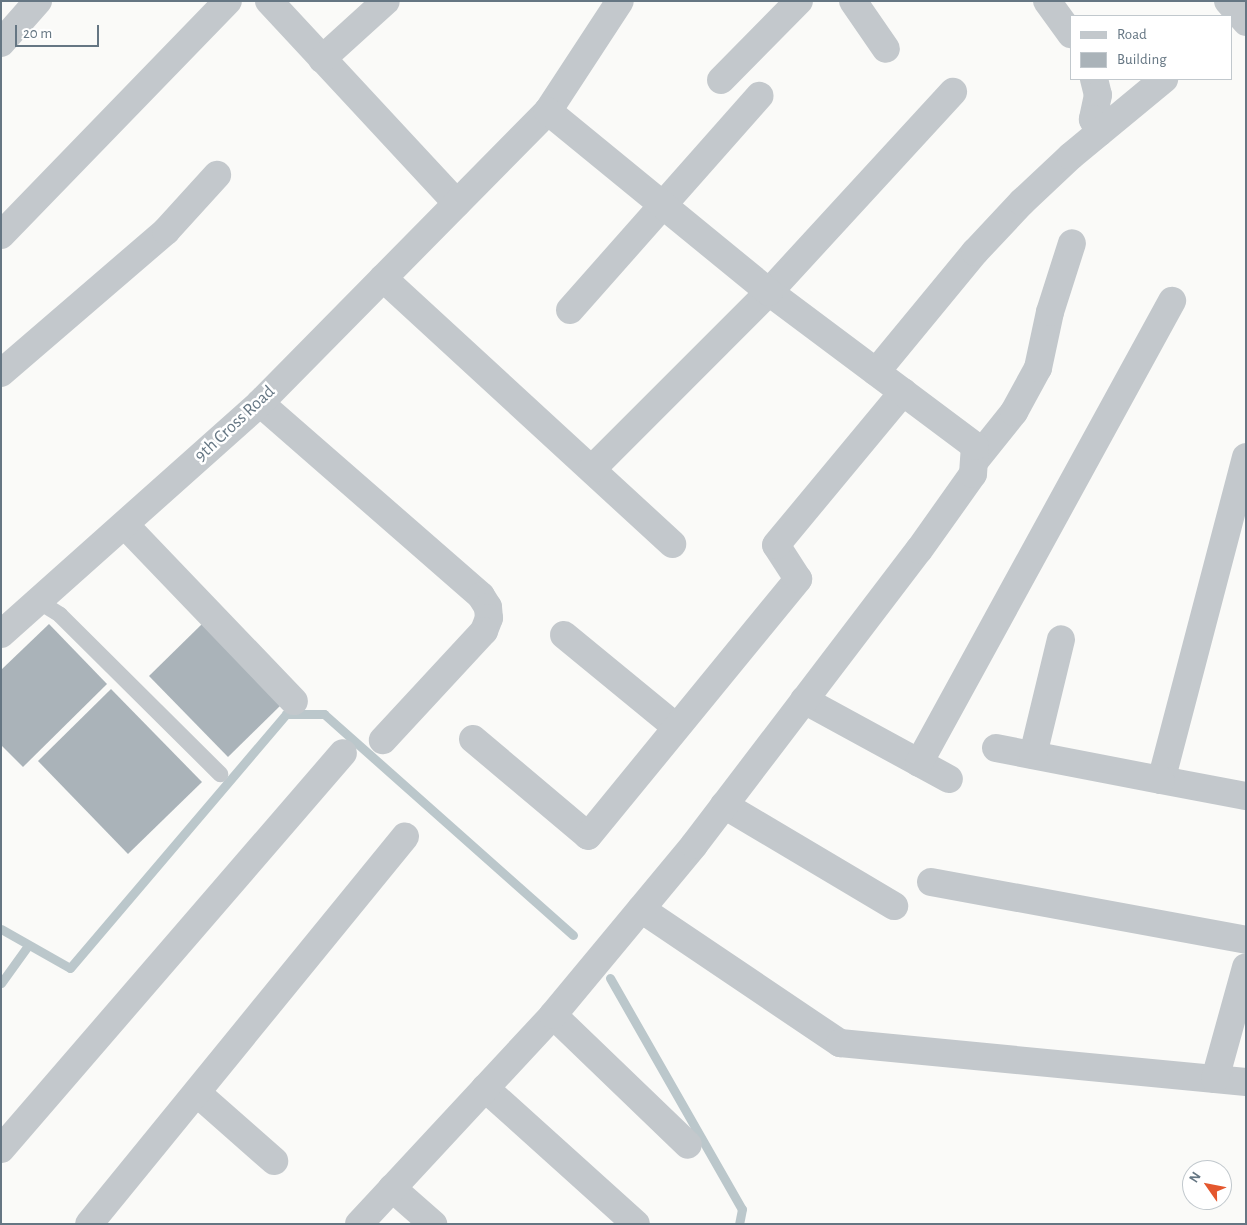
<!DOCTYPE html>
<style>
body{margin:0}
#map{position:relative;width:1247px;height:1225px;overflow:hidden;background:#fafaf8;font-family:"Alegreya Sans",sans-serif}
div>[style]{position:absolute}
.stream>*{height:9px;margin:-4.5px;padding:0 4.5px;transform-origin:4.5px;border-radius:4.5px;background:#bbc7cb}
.building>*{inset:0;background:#aab3b9}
.lane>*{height:16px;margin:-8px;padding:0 8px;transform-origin:8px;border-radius:8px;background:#c3c8cc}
.street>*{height:28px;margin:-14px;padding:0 14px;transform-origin:14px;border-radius:14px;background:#c3c8cc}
span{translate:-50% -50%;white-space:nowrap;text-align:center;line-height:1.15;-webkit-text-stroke:5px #fff;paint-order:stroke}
.street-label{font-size:18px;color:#657683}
.frame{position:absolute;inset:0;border:2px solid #657683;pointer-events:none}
.legend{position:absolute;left:1070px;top:15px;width:162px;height:65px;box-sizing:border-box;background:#fff;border:1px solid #c1c8cd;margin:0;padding:6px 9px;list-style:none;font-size:15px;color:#657683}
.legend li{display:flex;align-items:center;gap:10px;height:25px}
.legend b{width:25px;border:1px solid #c1c8cd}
.north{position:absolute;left:1182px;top:1160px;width:50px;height:50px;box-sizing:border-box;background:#fff;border:1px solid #c1c8cd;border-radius:50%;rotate:303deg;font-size:14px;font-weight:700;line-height:20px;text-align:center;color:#657683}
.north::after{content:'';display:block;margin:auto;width:18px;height:22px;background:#e4572e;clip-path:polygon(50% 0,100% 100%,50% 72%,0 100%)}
.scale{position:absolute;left:15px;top:25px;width:84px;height:22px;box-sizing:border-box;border:2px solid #657683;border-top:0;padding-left:6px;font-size:15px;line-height:18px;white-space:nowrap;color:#657683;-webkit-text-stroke:4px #fff;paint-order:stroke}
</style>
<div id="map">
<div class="stream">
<div style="left:1px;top:929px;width:79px;rotate:29.5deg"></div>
<div style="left:70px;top:968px;width:333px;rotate:-49.6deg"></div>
<div style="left:286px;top:714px;width:38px"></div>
<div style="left:324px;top:714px;width:333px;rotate:41.6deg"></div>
<div style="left:610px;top:978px;width:266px;rotate:60.3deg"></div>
<div style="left:742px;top:1209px;width:15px;rotate:101deg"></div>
<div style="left:1px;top:983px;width:44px;rotate:-54.2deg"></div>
</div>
<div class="building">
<div style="clip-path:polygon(49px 624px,107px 684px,23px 767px,1px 745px,1px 670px)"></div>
<div style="clip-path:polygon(202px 624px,281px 705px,228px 757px,149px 676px)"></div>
<div style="clip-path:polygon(111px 689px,202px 782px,128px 854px,38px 761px)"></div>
</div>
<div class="lane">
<div style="left:38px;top:601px;width:26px;rotate:32deg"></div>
<div style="left:60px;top:615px;width:226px;rotate:44.8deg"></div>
</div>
<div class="street">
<div style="left:269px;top:1px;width:276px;rotate:47.1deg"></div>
<div style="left:853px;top:1px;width:58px;rotate:55.5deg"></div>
<div style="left:1047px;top:1px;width:41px;rotate:54deg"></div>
<div style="left:1228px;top:1px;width:28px;rotate:49deg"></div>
<div style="left:1px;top:43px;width:56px;rotate:-48.6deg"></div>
<div style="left:322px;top:59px;width:86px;rotate:-42.2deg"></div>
<div style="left:1094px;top:79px;width:16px;rotate:76deg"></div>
<div style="left:1098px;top:95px;width:25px;rotate:102deg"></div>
<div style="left:1093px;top:119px;width:15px;rotate:67deg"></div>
<div style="left:721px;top:80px;width:111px;rotate:-45.4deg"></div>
<div style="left:1px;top:235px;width:326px;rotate:-45.9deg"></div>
<div style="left:383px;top:278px;width:393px;rotate:42.6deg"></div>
<div style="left:570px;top:310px;width:286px;rotate:-48.5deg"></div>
<div style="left:876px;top:372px;width:156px;rotate:-50.5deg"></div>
<div style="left:975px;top:252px;width:69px;rotate:-46.8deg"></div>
<div style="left:1022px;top:202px;width:67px;rotate:-43.2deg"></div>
<div style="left:1071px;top:156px;width:121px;rotate:-39.6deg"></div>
<div style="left:1px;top:373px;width:218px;rotate:-40.7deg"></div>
<div style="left:166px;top:231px;width:76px;rotate:-47.7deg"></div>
<div style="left:260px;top:403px;width:293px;rotate:41.1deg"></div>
<div style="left:481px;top:596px;width:13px;rotate:58deg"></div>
<div style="left:488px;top:607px;width:11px;rotate:85deg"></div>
<div style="left:489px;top:618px;width:14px;rotate:111deg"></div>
<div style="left:484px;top:631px;width:149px;rotate:132.8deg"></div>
<div style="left:1246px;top:457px;width:334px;rotate:104.7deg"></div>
<div style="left:1161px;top:780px;width:86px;rotate:10.7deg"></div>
<div style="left:974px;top:462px;width:64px;rotate:-51.3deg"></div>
<div style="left:1014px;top:412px;width:50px;rotate:-61.4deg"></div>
<div style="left:1038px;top:368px;width:57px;rotate:-77.9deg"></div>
<div style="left:1050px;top:312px;width:72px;rotate:-72.3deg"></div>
<div style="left:592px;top:469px;width:250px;rotate:-45deg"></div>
<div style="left:769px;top:292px;width:272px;rotate:-47.4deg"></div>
<div style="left:125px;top:525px;width:244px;rotate:46.2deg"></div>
<div style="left:1px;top:634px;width:347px;rotate:-41.7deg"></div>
<div style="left:260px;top:403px;width:410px;rotate:-45.4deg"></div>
<div style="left:548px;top:111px;width:131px;rotate:-56.8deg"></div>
<div style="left:564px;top:635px;width:145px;rotate:39.4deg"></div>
<div style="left:804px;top:700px;width:165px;rotate:28.6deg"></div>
<div style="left:473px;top:739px;width:150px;rotate:40.1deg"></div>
<div style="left:588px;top:836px;width:332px;rotate:-50.7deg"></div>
<div style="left:798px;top:579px;width:40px;rotate:-122.9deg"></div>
<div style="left:776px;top:545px;width:199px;rotate:-50.3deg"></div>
<div style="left:996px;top:748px;width:168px;rotate:11deg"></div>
<div style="left:1033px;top:755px;width:119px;rotate:-76.4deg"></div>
<div style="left:919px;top:763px;width:527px;rotate:-61.29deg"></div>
<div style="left:724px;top:805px;width:198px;rotate:30.7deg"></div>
<div style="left:931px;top:882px;width:320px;rotate:10.4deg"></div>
<div style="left:641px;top:909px;width:240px;rotate:34deg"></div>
<div style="left:840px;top:1043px;width:408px;rotate:5.5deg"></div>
<div style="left:553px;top:1015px;width:187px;rotate:43.9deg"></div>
<div style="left:1215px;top:1079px;width:116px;rotate:-74.5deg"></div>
<div style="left:485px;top:1088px;width:203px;rotate:42deg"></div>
<div style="left:197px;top:1093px;width:103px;rotate:41.4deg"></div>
<div style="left:1px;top:1149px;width:523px;rotate:-49.18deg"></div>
<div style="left:392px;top:1188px;width:55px;rotate:41.3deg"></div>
<div style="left:89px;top:1224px;width:500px;rotate:-50.8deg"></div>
<div style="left:359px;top:1224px;width:285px;rotate:-47.1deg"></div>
<div style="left:553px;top:1015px;width:221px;rotate:-50.3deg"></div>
<div style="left:694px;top:845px;width:371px;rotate:-52.7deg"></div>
<div style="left:919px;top:550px;width:93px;rotate:-54.6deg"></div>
<div style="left:973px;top:474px;width:28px;rotate:-86deg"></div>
<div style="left:975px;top:446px;width:257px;rotate:-143.2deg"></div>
<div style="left:769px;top:292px;width:286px;rotate:-140.7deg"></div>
</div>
<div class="street-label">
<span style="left:235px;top:424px;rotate:-43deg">9th Cross Road</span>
</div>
<div class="frame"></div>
<ul class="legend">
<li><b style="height:6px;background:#c3c8cc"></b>Road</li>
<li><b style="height:14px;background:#aab3b9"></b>Building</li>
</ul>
<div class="north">N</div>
<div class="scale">20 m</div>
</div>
